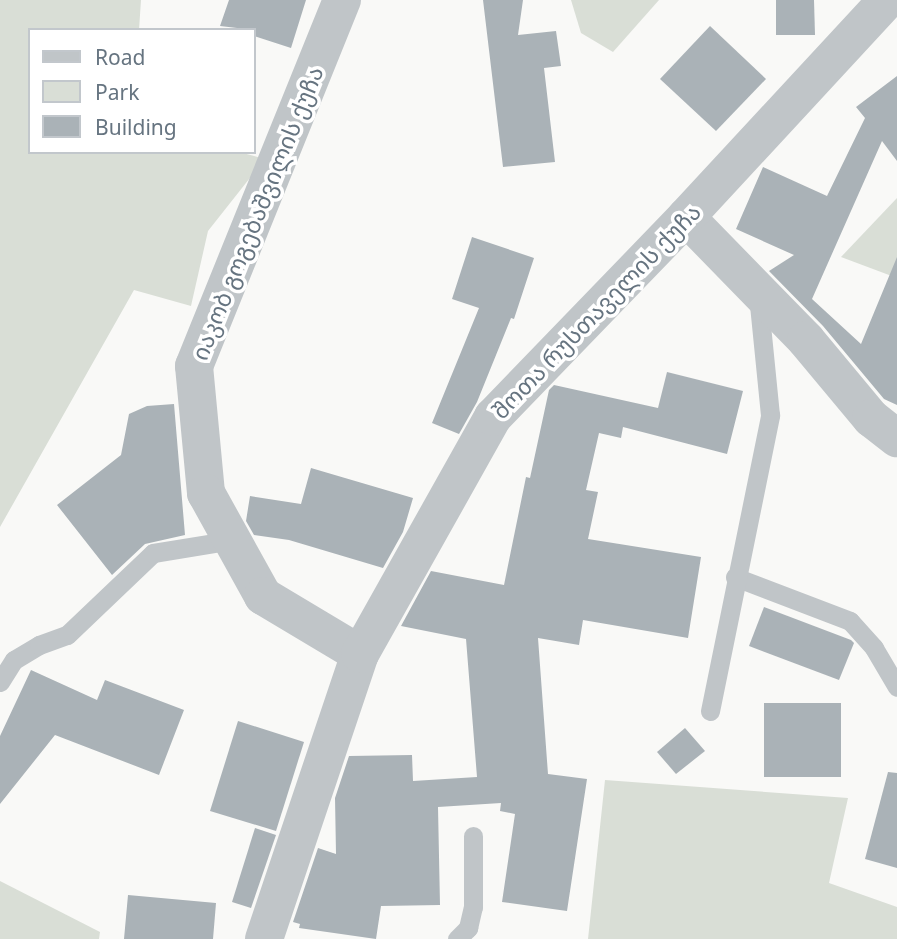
<!DOCTYPE html>
<meta charset="utf-8">
<style>
body{margin:0}
#map{position:relative;width:897px;height:939px;overflow:hidden;background:#f9f9f7;font-family:"Noto Sans","Noto Sans Georgian",sans-serif}
div>[style]{position:absolute}
.green>*{inset:0;background:#d9ded6}
.building>*{inset:0;background:#aab2b7}
.service>*{height:19px;margin:-9.5px;padding:0 9.5px;transform-origin:9.5px;border-radius:9.5px;background:#c0c5c8}
.minor>*{height:38px;margin:-19px;padding:0 19px;transform-origin:19px;border-radius:19px;background:#c0c5c8}
span{translate:-50% -50%;white-space:nowrap;text-align:center;line-height:1.15;-webkit-text-stroke:7px #fff;paint-order:stroke}
.street-label{font-size:23px;color:#667480}
.legend{position:absolute;left:28px;top:28px;width:228px;height:126px;box-sizing:border-box;background:#fff;border:2px solid #c2c7cc;margin:0;padding:9px 12px;list-style:none;font-size:21px;color:#667480}
.legend li{display:flex;align-items:center;gap:14px;height:35px}
.legend b{width:35px;border:2px solid #c2c7cc}
</style>
<div id="map">
<div class="green">
<div style="clip-path:polygon(0 0,141px 0,139px 30px,30px 30px,30px 152px,239px 152px,265px 159px,208px 231px,191px 306px,134px 290px,0 527px)"></div>
<div style="clip-path:polygon(571px 0,659px 0,613px 52px,581px 33px)"></div>
<div style="clip-path:polygon(897px 198px,897px 278px,841px 257px)"></div>
<div style="clip-path:polygon(605px 780px,848px 798px,829px 883px,897px 907px,897px 939px,588px 939px)"></div>
<div style="clip-path:polygon(0 881px,100px 932px,99px 939px,0 939px)"></div>
</div>
<div class="building">
<div style="clip-path:polygon(229px 0,306px 0,291px 48px,254px 36px,254px 30px,220px 26px)"></div>
<div style="clip-path:polygon(483px 0,523px 0,518px 35px,556px 31px,561px 66px,544px 68px,555px 162px,503px 167px)"></div>
<div style="clip-path:polygon(776px 0,814px 0,815px 35px,776px 35px)"></div>
<div style="clip-path:polygon(710px 26px,766px 79px,716px 131px,660px 79px)"></div>
<div style="clip-path:polygon(897px 76px,897px 161px,882px 141px,812px 299px,861px 344px,897px 257px,897px 405px,884px 399px,823px 326px,769px 271px,794px 255px,736px 229px,763px 167px,827px 196px,865px 118px,856px 107px)"></div>
<div style="clip-path:polygon(472px 237px,534px 258px,514px 319px,511px 318px,477px 402px,459px 434px,432px 423px,479px 308px,452px 299px)"></div>
<div style="clip-path:polygon(667px 372px,743px 391px,727px 454px,623px 427px,621px 438px,599px 433px,586px 490px,598px 492px,588px 539px,701px 557px,688px 638px,583px 620px,579px 645px,538px 638px,548px 774px,587px 779px,567px 911px,502px 902px,515px 814px,500px 811px,501px 803px,438px 807px,440px 905px,381px 906px,376px 939px,299px 928px,300px 924px,293px 922px,318px 848px,336px 854px,335px 798px,349px 756px,412px 755px,413px 781px,477px 777px,466px 639px,401px 626px,431px 571px,504px 585px,526px 477px,530px 478px,549px 390px,554px 385px,658px 408px)"></div>
<div style="clip-path:polygon(174px 404px,185px 535px,145px 544px,112px 575px,57px 505px,121px 455px,129px 414px,147px 406px)"></div>
<div style="clip-path:polygon(311px 468px,413px 498px,403px 532px,383px 568px,289px 540px,254px 535px,246px 521px,250px 496px,301px 504px)"></div>
<div style="clip-path:polygon(764px 607px,851px 640px,854px 643px,839px 680px,749px 646px)"></div>
<div style="clip-path:polygon(31px 670px,97px 700px,105px 680px,184px 710px,159px 775px,55px 735px,0 804px,0 736px)"></div>
<div style="clip-path:polygon(764px 703px,841px 703px,841px 777px,764px 777px)"></div>
<div style="clip-path:polygon(238px 721px,304px 742px,276px 831px,210px 811px)"></div>
<div style="clip-path:polygon(685px 728px,705px 751px,676px 774px,657px 752px)"></div>
<div style="clip-path:polygon(888px 772px,897px 773px,897px 868px,865px 859px)"></div>
<div style="clip-path:polygon(255px 828px,276px 835px,251px 908px,232px 902px)"></div>
<div style="clip-path:polygon(128px 895px,216px 903px,213px 939px,124px 939px)"></div>
</div>
<div class="service">
<div style="left:735px;top:577px;width:123px;rotate:20.9deg"></div>
<div style="left:850px;top:621px;width:36px;rotate:48deg"></div>
<div style="left:874px;top:648px;width:45px;rotate:59.5deg"></div>
<div style="left:0;top:682px;width:26px;rotate:-58deg"></div>
<div style="left:14px;top:660px;width:29px;rotate:-31deg"></div>
<div style="left:39px;top:645px;width:30px;rotate:-20deg"></div>
<div style="left:67px;top:635px;width:119px;rotate:-43.6deg"></div>
<div style="left:153px;top:553px;width:80px;rotate:-9.3deg"></div>
<div style="left:710px;top:711px;width:302px;rotate:-78.5deg"></div>
<div style="left:770px;top:415px;width:121px;rotate:-95.7deg"></div>
<div style="left:457px;top:939px;width:16px;rotate:-45deg"></div>
<div style="left:468px;top:928px;width:22px;rotate:-77deg"></div>
<div style="left:473px;top:907px;width:71px;rotate:-90deg"></div>
</div>
<div class="minor">
<div style="left:342px;top:0;width:395px;rotate:112deg"></div>
<div style="left:194px;top:366px;width:128px;rotate:84.6deg"></div>
<div style="left:206px;top:493px;width:118px;rotate:61deg"></div>
<div style="left:263px;top:596px;width:113px;rotate:30.9deg"></div>
<div style="left:686px;top:217px;width:172px;rotate:45.7deg"></div>
<div style="left:806px;top:340px;width:102px;rotate:50.2deg"></div>
<div style="left:871px;top:418px;width:33px;rotate:38deg"></div>
<div style="left:264px;top:939px;width:301px;rotate:-71.4deg"></div>
<div style="left:360px;top:654px;width:272px;rotate:-60.7deg"></div>
<div style="left:493px;top:417px;width:278px;rotate:-46deg"></div>
<div style="left:686px;top:217px;width:296px;rotate:-47.2deg"></div>
</div>
<div class="street-label">
<span style="left:257px;top:213px;rotate:-68deg">იაკობ გოგებაშვილის ქუჩა</span>
<span style="left:596px;top:311px;rotate:-46deg">შოთა რუსთაველის ქუჩა</span>
</div>
<ul class="legend">
<li><b style="height:9px;background:#c0c5c8"></b>Road</li>
<li><b style="height:19px;background:#d9ded6"></b>Park</li>
<li><b style="height:19px;background:#aab2b7"></b>Building</li>
</ul>
</div>
